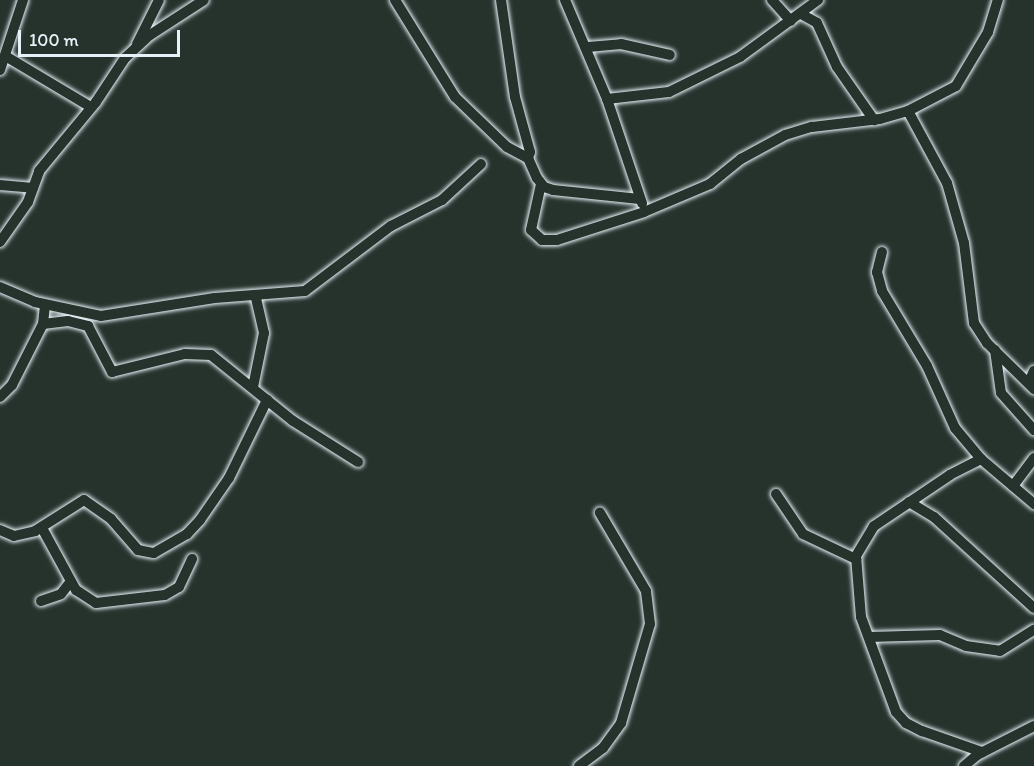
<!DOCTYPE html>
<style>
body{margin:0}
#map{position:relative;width:1034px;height:766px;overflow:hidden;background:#26332d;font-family:Itim,sans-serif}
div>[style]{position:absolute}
.roads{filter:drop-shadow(0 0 2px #e8f1f8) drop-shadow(0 0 2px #e8f1f8)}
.minor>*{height:10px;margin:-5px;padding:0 5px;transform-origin:5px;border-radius:5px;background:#26332d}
span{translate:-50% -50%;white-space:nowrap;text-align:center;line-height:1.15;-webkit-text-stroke:4.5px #26332d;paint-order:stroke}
.scale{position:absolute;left:18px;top:30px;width:162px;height:27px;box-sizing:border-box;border:3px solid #e8f1f8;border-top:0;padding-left:8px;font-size:18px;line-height:21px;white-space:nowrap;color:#e8f1f8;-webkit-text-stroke:4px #26332d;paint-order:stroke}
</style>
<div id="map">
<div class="roads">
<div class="minor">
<div style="left:395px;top:0;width:114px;rotate:58.3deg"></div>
<div style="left:455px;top:97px;width:72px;rotate:43.9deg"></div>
<div style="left:507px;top:147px;width:24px;rotate:28deg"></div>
<div style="left:501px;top:0;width:98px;rotate:81.8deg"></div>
<div style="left:515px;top:97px;width:57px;rotate:74.7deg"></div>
<div style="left:530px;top:152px;width:6px;rotate:108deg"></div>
<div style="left:528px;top:158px;width:22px;rotate:66deg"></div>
<div style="left:537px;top:178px;width:11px;rotate:52deg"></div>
<div style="left:544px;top:187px;width:9px;rotate:18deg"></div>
<div style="left:553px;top:190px;width:87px;rotate:5.9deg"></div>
<div style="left:565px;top:0;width:108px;rotate:67deg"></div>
<div style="left:607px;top:99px;width:110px;rotate:71.4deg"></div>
<div style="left:772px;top:0;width:28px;rotate:48deg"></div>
<div style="left:801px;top:14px;width:18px;rotate:29deg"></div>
<div style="left:817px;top:23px;width:48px;rotate:65.6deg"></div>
<div style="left:837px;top:67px;width:65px;rotate:55.1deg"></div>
<div style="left:137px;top:44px;width:49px;rotate:-63.4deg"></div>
<div style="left:588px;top:47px;width:33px;rotate:-5deg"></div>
<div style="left:621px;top:44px;width:50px;rotate:12.7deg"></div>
<div style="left:7px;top:57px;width:98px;rotate:30.8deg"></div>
<div style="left:0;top:70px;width:74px;rotate:-71.8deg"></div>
<div style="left:607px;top:99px;width:62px;rotate:-6.4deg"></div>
<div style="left:669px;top:92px;width:79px;rotate:-26.2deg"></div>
<div style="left:740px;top:57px;width:97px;rotate:-36.2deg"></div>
<div style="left:908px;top:111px;width:82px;rotate:61.6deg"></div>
<div style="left:947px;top:183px;width:62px;rotate:74.2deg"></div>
<div style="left:964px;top:243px;width:81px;rotate:82.9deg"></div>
<div style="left:974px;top:323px;width:24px;rotate:57deg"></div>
<div style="left:987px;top:343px;width:66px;rotate:44.4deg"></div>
<div style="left:541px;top:184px;width:47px;rotate:102.3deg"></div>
<div style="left:531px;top:230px;width:15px;rotate:42deg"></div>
<div style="left:542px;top:240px;width:15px"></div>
<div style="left:557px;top:240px;width:91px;rotate:-17.8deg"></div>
<div style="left:644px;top:212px;width:72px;rotate:-23deg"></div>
<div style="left:710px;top:184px;width:40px;rotate:-39deg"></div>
<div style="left:741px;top:159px;width:50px;rotate:-28.6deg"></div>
<div style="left:785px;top:135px;width:28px;rotate:-17deg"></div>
<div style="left:812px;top:127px;width:68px;rotate:-6.7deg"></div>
<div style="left:880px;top:119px;width:29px;rotate:-16deg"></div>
<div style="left:908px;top:111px;width:54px;rotate:-27.5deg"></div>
<div style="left:956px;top:86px;width:63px;rotate:-59.3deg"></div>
<div style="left:988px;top:32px;width:34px;rotate:-73deg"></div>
<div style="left:0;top:185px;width:33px;rotate:5deg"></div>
<div style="left:0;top:242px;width:49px;rotate:-55deg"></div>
<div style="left:28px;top:202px;width:33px;rotate:-70deg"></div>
<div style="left:39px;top:171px;width:89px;rotate:-50.4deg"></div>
<div style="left:96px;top:102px;width:53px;rotate:-56.6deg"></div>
<div style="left:125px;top:58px;width:34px;rotate:-43deg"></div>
<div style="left:150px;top:35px;width:64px;rotate:-32.9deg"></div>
<div style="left:882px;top:252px;width:21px;rotate:104deg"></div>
<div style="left:877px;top:272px;width:20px;rotate:75deg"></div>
<div style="left:882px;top:291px;width:87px;rotate:59deg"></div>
<div style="left:927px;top:366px;width:68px;rotate:65.7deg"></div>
<div style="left:955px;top:428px;width:40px;rotate:50deg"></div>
<div style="left:981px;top:459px;width:70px;rotate:40.3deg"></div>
<div style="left:0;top:287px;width:38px;rotate:23deg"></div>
<div style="left:35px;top:302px;width:67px;rotate:12deg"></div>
<div style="left:101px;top:316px;width:115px;rotate:-9deg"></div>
<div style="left:215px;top:298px;width:90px;rotate:-4.4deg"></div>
<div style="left:305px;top:291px;width:108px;rotate:-37.1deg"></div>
<div style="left:391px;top:226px;width:57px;rotate:-27deg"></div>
<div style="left:442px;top:200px;width:53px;rotate:-42.7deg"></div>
<div style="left:43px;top:324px;width:25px;rotate:-7deg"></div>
<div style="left:68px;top:321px;width:21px;rotate:14deg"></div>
<div style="left:88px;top:326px;width:52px;rotate:62.4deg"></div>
<div style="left:112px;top:372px;width:75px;rotate:-13.9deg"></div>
<div style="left:185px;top:354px;width:26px;rotate:2deg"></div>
<div style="left:211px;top:355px;width:105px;rotate:38.8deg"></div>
<div style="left:293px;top:421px;width:77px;rotate:32.2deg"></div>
<div style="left:995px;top:350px;width:43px;rotate:82.1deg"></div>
<div style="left:1001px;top:393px;width:50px;rotate:48.3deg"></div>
<div style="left:1029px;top:382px;width:12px;rotate:-66deg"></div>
<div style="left:253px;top:387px;width:55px;rotate:-78.5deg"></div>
<div style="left:264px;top:333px;width:37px;rotate:-103deg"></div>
<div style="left:0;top:397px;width:17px;rotate:-45deg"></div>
<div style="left:12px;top:385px;width:68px;rotate:-63.1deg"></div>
<div style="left:43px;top:324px;width:19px;rotate:-84deg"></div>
<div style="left:981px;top:459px;width:35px;rotate:153deg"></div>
<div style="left:950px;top:475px;width:92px;rotate:146.1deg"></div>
<div style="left:874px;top:526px;width:35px;rotate:121deg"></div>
<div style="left:856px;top:556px;width:61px;rotate:85.3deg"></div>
<div style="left:861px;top:617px;width:101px;rotate:69.8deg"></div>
<div style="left:896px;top:712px;width:15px;rotate:48deg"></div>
<div style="left:906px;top:723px;width:18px;rotate:27deg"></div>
<div style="left:922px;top:731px;width:64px;rotate:19.3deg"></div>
<div style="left:1013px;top:486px;width:35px;rotate:-53deg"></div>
<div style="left:776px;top:494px;width:48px;rotate:56deg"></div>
<div style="left:803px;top:534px;width:59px;rotate:25.3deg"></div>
<div style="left:909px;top:502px;width:29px;rotate:31deg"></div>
<div style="left:934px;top:517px;width:135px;rotate:42.3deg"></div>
<div style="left:42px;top:528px;width:71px;rotate:61.3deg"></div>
<div style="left:76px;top:590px;width:24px;rotate:33deg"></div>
<div style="left:96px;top:603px;width:69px;rotate:-6.6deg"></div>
<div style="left:165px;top:595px;width:16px;rotate:-30deg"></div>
<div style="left:179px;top:587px;width:31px;rotate:-65deg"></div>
<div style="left:0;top:530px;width:15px;rotate:23deg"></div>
<div style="left:14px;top:536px;width:22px;rotate:-13deg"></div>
<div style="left:35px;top:531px;width:58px;rotate:-32.3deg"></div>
<div style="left:84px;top:500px;width:33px;rotate:35deg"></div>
<div style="left:111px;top:519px;width:41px;rotate:48.9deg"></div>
<div style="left:138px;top:550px;width:16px;rotate:11deg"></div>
<div style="left:154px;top:553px;width:38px;rotate:-30deg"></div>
<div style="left:187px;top:534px;width:19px;rotate:-47deg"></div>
<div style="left:200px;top:520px;width:51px;rotate:-55.4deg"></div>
<div style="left:229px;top:478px;width:87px;rotate:-64deg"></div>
<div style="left:41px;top:601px;width:21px;rotate:-19deg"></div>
<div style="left:61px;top:594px;width:16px;rotate:-52deg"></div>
<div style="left:869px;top:637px;width:71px;rotate:-1.6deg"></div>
<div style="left:940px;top:635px;width:28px;rotate:23deg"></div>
<div style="left:966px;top:646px;width:34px;rotate:8deg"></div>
<div style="left:1000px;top:651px;width:40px;rotate:-32deg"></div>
<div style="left:579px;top:766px;width:30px;rotate:-37deg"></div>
<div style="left:603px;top:748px;width:31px;rotate:-54deg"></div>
<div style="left:621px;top:723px;width:103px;rotate:-73.7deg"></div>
<div style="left:650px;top:624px;width:33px;rotate:-97deg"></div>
<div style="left:646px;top:591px;width:91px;rotate:-120.5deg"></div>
<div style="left:964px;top:766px;width:17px;rotate:-40deg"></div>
<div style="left:977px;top:755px;width:64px;rotate:-27deg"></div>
</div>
</div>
<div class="scale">100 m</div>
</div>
